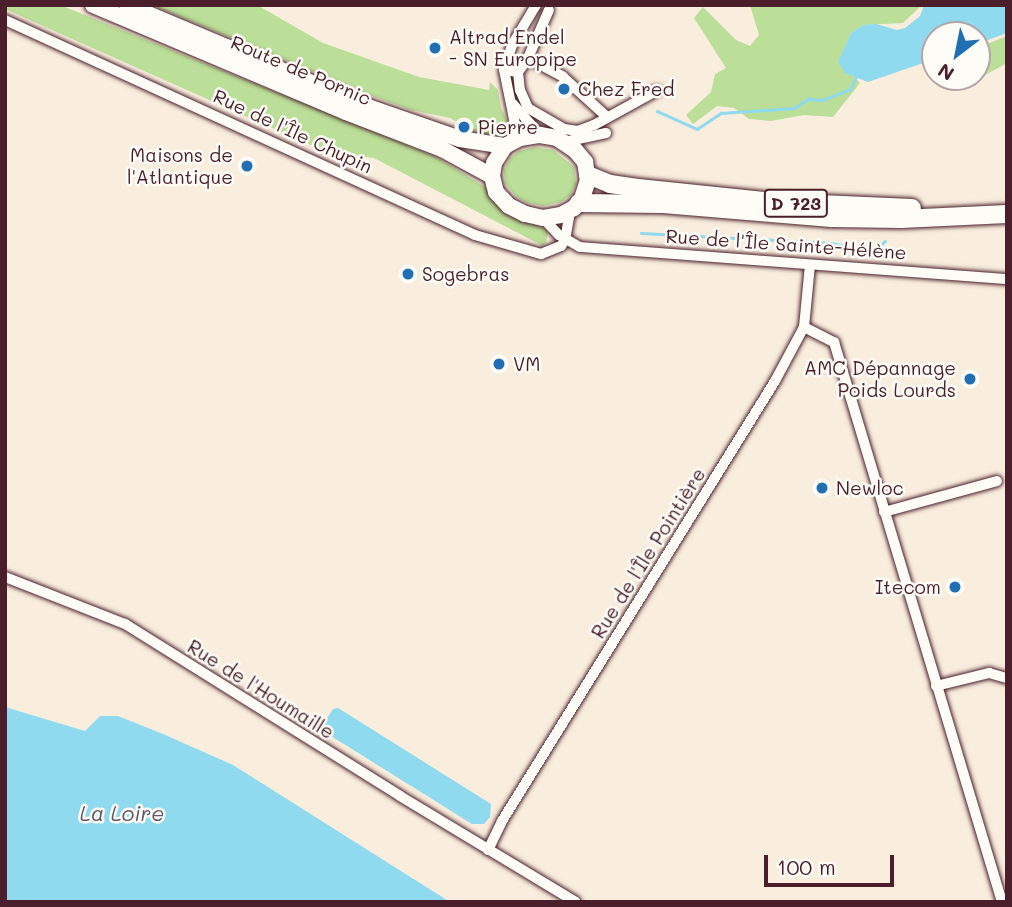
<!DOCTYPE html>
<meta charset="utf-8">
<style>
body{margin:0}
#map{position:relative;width:1012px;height:907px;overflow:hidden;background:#f9eddd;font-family:Mali,sans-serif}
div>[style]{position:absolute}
.green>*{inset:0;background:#bbde99}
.water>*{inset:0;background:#8fdaef}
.stream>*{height:2.5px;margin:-1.25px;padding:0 1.25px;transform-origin:1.25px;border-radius:1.25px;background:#8fdaef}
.roads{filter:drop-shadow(0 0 2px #4a1f2b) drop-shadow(0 0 2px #4a1f2b)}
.street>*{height:10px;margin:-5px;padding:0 5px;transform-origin:5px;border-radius:5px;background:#fdfcf7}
.primary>*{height:16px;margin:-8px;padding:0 8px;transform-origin:8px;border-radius:8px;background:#fdfcf7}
.highway>*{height:18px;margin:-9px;padding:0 9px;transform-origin:9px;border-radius:9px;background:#fdfcf7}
.dots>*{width:19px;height:19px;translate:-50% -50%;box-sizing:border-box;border:4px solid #fdfcf7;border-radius:50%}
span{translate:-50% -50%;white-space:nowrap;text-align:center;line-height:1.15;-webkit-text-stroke:5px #fdfcf7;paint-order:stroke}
.shield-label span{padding:2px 5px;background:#fdfcf7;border:2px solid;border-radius:5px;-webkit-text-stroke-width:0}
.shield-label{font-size:18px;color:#4a1f2b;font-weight:700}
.poi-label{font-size:19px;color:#4a1f2b}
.left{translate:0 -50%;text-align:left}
.right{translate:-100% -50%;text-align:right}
.street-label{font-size:19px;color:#4a1f2b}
.water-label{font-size:21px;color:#5f5766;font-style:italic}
.frame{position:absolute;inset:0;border:7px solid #4a1f2b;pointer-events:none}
.north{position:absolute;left:921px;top:21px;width:70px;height:70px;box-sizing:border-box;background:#fdfcf7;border:2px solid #b5a4a5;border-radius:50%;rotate:212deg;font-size:19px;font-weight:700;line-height:28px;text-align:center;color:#4a1f2b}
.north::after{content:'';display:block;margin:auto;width:24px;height:32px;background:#1f6fb2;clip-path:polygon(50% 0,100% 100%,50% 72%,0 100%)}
.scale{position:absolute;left:764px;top:855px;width:130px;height:32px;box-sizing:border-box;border:4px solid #4a1f2b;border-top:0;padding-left:9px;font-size:21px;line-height:24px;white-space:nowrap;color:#4a1f2b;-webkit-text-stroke:5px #fdfcf7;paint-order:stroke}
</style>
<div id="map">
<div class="green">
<div style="clip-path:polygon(5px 5px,60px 5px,434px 156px,487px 188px,510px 215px,544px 228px,548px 233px,546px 242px,543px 246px,374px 158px,322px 150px,5px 9px)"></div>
<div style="clip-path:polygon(152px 5px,257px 5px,323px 43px,419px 77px,489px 90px,490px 82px,498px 90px,501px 108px,509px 124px,507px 136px,503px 140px,489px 141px,450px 118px,411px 110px,367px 94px)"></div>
<div style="clip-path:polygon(750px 5px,922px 5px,903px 23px,863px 25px,851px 33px,839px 61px,860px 83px,833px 117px,804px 115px,771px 121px,749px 119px,734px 108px,717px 106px,693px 124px,686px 115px,711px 92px,715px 74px,726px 68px,694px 18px,703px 7px,736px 40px,750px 46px,759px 35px)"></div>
<div style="clip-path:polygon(1007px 36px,1007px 63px,960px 89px,951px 77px,977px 77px,977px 48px)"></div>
<div style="clip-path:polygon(535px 147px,553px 150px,574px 167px,576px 184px,571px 195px,561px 202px,543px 206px,528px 203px,516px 197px,505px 183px,504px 170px,510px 158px,519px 151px)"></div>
</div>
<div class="water">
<div style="clip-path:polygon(924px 5px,1007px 5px,1007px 33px,977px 44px,977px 35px,935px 35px,935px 59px,868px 82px,845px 73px,838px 62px,851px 33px,863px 25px,876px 24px,897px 30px,905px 28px,920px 16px)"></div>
<div style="clip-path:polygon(5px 707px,85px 731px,100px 716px,118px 716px,163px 734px,233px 765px,450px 902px,5px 902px)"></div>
<div style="clip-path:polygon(338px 708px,491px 804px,490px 817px,484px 824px,472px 824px,323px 731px,322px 726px,333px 709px)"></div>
</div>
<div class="stream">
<div style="left:657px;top:111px;width:44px;rotate:24.2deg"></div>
<div style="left:697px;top:129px;width:29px;rotate:-34deg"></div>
<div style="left:721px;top:113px;width:73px;rotate:-3.9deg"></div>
<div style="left:794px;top:108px;width:17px;rotate:-33deg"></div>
<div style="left:808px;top:99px;width:14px;rotate:4deg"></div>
<div style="left:822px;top:100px;width:30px;rotate:-21deg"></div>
<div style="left:850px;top:89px;width:13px;rotate:-63deg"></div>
<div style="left:641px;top:233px;width:190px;rotate:3deg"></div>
<div style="left:831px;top:243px;width:38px;rotate:11deg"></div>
<div style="left:868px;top:250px;width:11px;rotate:-15deg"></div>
<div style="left:879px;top:247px;width:8px;rotate:-45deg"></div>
</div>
<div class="roads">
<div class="street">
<div style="left:5px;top:20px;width:517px;rotate:24.58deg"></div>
<div style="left:475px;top:235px;width:69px;rotate:16.1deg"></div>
<div style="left:541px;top:254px;width:22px;rotate:-22deg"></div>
<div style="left:561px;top:246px;width:7px;rotate:-56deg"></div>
<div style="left:528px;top:58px;width:40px;rotate:28deg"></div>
<div style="left:563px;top:77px;width:58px;rotate:42.2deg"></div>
<div style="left:511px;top:71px;width:7px;rotate:8deg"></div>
<div style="left:518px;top:72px;width:17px;rotate:-54deg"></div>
<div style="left:528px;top:58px;width:52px;rotate:-66.4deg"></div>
<div style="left:518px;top:72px;width:18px;rotate:84deg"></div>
<div style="left:520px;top:90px;width:20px;rotate:66deg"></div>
<div style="left:528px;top:108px;width:42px;rotate:30.3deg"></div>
<div style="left:564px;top:129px;width:14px;rotate:8deg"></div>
<div style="left:578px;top:131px;width:17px;rotate:-21deg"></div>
<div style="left:594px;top:125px;width:71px;rotate:-28.7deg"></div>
<div style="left:513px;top:104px;width:41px;rotate:48.9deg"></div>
<div style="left:514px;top:140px;width:16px;rotate:-86deg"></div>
<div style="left:515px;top:124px;width:55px;rotate:-101.5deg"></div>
<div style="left:504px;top:70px;width:26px;rotate:-72deg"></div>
<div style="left:512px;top:45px;width:47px;rotate:-59deg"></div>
<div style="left:564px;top:142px;width:43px;rotate:-12.1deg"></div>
<div style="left:543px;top:218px;width:23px;rotate:47deg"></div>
<div style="left:559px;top:235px;width:24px;rotate:30deg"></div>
<div style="left:580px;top:247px;width:428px;rotate:4.3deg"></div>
<div style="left:565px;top:240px;width:29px;rotate:-80deg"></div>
<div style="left:804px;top:327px;width:34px;rotate:27deg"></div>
<div style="left:834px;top:342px;width:585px;rotate:73.3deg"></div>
<div style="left:884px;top:512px;width:117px;rotate:-15.3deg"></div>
<div style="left:5px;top:577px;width:129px;rotate:21.4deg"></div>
<div style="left:125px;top:624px;width:324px;rotate:32deg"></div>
<div style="left:400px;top:796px;width:205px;rotate:31.1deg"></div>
<div style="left:936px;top:686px;width:55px;rotate:-13.8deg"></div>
<div style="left:989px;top:673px;width:19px;rotate:16deg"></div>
<div style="left:488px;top:850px;width:32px;rotate:-64deg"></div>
<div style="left:502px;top:821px;width:518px;rotate:-58.18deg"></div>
<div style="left:775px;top:381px;width:61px;rotate:-61.8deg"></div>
<div style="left:804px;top:327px;width:62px;rotate:-84.5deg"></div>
</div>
<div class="primary">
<div style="left:93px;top:5px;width:275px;rotate:22.9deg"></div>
<div style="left:346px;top:112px;width:103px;rotate:21.1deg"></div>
<div style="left:442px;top:149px;width:57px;rotate:28.4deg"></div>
<div style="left:127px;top:5px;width:262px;rotate:22.9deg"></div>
<div style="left:368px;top:107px;width:97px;rotate:19.2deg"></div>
<div style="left:460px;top:139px;width:46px;rotate:8.8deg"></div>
<div style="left:540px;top:135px;width:17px;rotate:10deg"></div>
<div style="left:557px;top:138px;width:22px;rotate:34deg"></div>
<div style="left:575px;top:150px;width:16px;rotate:50deg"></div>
<div style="left:585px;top:162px;width:18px;rotate:81deg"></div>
<div style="left:588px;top:180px;width:20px;rotate:108deg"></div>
<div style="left:582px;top:199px;width:12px;rotate:132deg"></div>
<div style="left:574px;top:208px;width:15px;rotate:152deg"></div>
<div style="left:561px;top:215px;width:18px;rotate:171deg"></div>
<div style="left:543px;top:218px;width:18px;rotate:-167deg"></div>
<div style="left:525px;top:214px;width:18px;rotate:-153deg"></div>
<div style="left:509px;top:206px;width:19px;rotate:-133deg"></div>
<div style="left:496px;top:192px;width:16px;rotate:-104deg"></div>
<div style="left:492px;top:176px;width:13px;rotate:-81deg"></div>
<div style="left:494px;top:163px;width:20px;rotate:-57deg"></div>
<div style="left:505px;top:146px;width:17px;rotate:-28deg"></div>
<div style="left:520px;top:138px;width:20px;rotate:-9deg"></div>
</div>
<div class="highway">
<div style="left:588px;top:175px;width:24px;rotate:22deg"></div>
<div style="left:610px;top:184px;width:28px;rotate:8deg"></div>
<div style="left:638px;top:188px;width:136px;rotate:5.9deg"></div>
<div style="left:773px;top:202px;width:139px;rotate:2.5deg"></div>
<div style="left:579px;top:203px;width:84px;rotate:0.7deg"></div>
<div style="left:663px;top:204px;width:169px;rotate:4.8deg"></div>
<div style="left:831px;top:218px;width:70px;rotate:0.8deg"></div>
<div style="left:901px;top:219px;width:106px;rotate:-2.7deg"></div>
</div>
</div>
<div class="dots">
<div style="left:435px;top:48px;background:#1f6fb2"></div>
<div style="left:564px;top:89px;background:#1f6fb2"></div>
<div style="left:464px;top:127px;background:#1f6fb2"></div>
<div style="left:247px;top:166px;background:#1f6fb2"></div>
<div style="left:408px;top:274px;background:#1f6fb2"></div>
<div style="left:499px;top:364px;background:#1f6fb2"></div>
<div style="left:970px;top:379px;background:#1f6fb2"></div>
<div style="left:822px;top:488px;background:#1f6fb2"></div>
<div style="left:955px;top:587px;background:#1f6fb2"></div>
</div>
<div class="shield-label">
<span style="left:796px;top:203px">D 723</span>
</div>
<div class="poi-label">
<span class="left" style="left:449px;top:48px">Altrad Endel<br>- SN Europipe</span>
<span class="left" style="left:578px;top:89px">Chez Fred</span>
<span class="left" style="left:478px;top:127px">Pierre</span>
<span class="right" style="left:233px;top:166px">Maisons de<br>l'Atlantique</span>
<span class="left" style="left:422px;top:274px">Sogebras</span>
<span class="left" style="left:513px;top:364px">VM</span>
<span class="right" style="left:956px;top:379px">AMC Dépannage<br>Poids Lourds</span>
<span class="left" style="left:836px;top:488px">Newloc</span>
<span class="right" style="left:941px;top:587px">Itecom</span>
</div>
<div class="street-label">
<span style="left:301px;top:70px;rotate:23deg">Route de Pornic</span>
<span style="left:293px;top:131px;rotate:25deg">Rue de l'Île Chupin</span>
<span style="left:786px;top:244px;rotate:4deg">Rue de l'Île Sainte-Hélène</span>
<span style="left:648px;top:553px;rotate:-58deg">Rue de l'Île Pointière</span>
<span style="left:261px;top:689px;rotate:32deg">Rue de l'Houmaille</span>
</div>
<div class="water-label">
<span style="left:122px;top:813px">La Loire</span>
</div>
<div class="frame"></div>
<div class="north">N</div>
<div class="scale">100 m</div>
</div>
